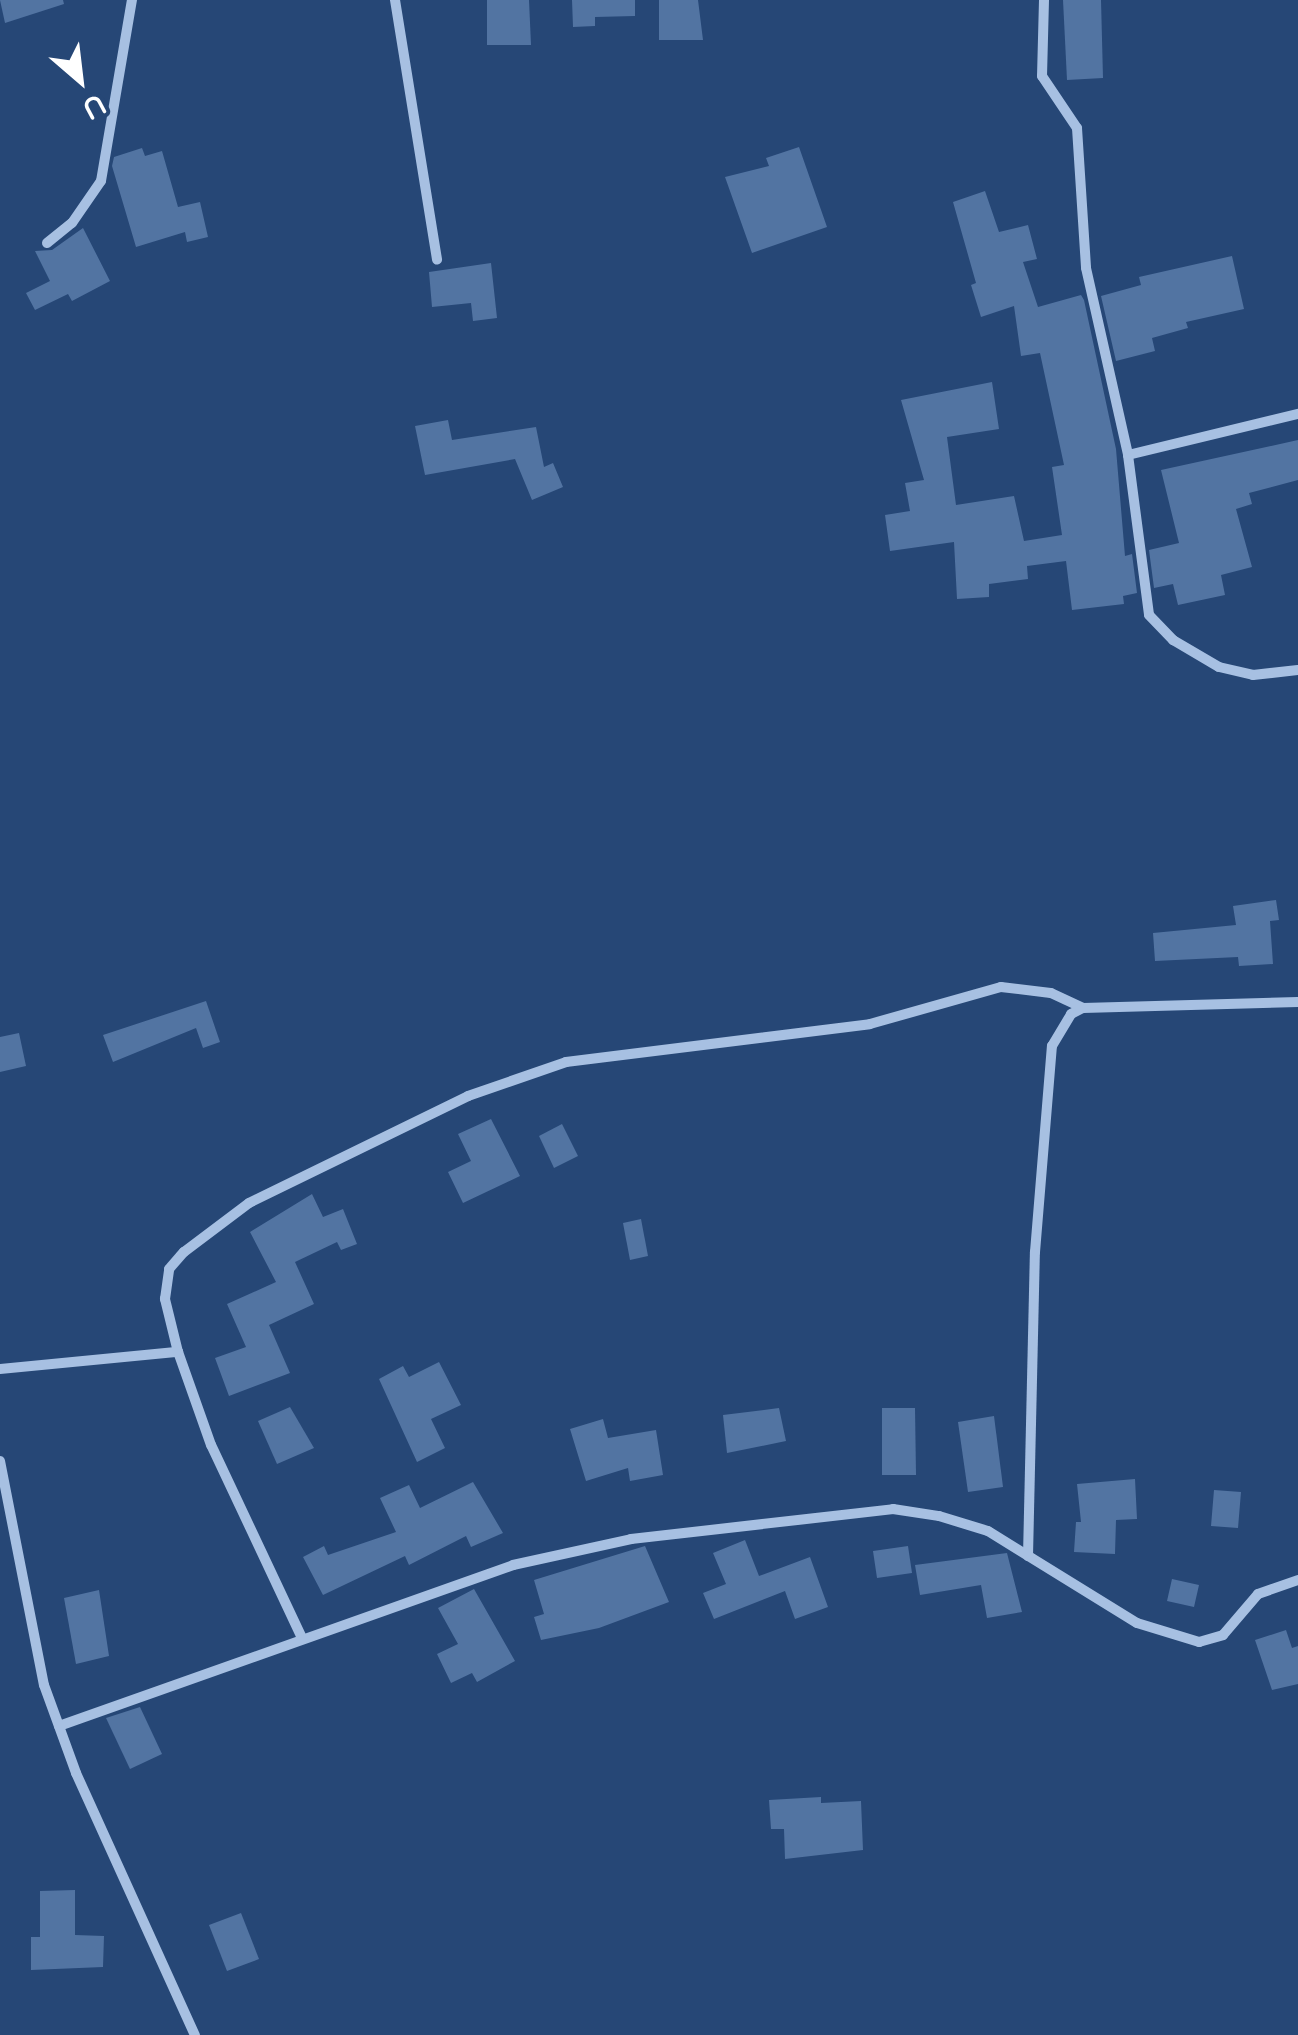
<!DOCTYPE html>
<style>
body{margin:0}
#map{position:relative;width:1298px;height:2035px;overflow:hidden;background:#264776;font-family:"Varela Round",sans-serif}
div>[style]{position:absolute}
.building>*{inset:0;background:#5274a2}
.street>*{height:10px;margin:-5px;padding:0 5px;transform-origin:5px;border-radius:5px;background:#a7c0e2}
span{translate:-50% -50%;white-space:nowrap;text-align:center;line-height:1.15;-webkit-text-stroke:8px #264776;paint-order:stroke}
.north{position:absolute;left:30px;top:30px;width:100px;height:100px;-webkit-text-stroke:8px #264776;paint-order:stroke;rotate:152deg;font-size:28px;font-weight:700;line-height:40px;text-align:center;color:#fff}
.north::after{content:'';display:block;margin:auto;width:35px;height:45px;background:#fff;clip-path:polygon(50% 0,100% 100%,50% 72%,0 100%)}
</style>
<div id="map">
<div class="building">
<div style="clip-path:polygon(0 0,63px 0,64px 4px,5px 23px)"></div>
<div style="clip-path:polygon(487px 0,529px 0,531px 45px,487px 45px)"></div>
<div style="clip-path:polygon(572px 0,635px 0,635px 16px,595px 17px,595px 26px,573px 27px)"></div>
<div style="clip-path:polygon(659px 0,698px 0,703px 40px,659px 40px)"></div>
<div style="clip-path:polygon(1063px 0,1101px 0,1103px 78px,1067px 80px)"></div>
<div style="clip-path:polygon(799px 147px,827px 227px,752px 253px,725px 177px,769px 166px,766px 158px)"></div>
<div style="clip-path:polygon(142px 148px,145px 156px,162px 151px,178px 207px,200px 202px,208px 237px,187px 242px,185px 232px,136px 247px,112px 166px,114px 157px)"></div>
<div style="clip-path:polygon(985px 191px,999px 232px,1028px 225px,1037px 259px,1023px 262px,1038px 307px,1081px 295px,1084px 300px,1116px 449px,1125px 556px,1132px 554px,1137px 593px,1123px 596px,1124px 604px,1072px 610px,1066px 561px,1027px 566px,1028px 579px,989px 584px,989px 597px,957px 599px,954px 542px,890px 551px,885px 515px,910px 511px,905px 483px,924px 480px,901px 400px,992px 382px,999px 429px,947px 437px,956px 505px,1014px 496px,1024px 541px,1062px 535px,1052px 467px,1064px 465px,1040px 353px,1021px 356px,1014px 306px,981px 317px,971px 285px,976px 283px,953px 202px)"></div>
<div style="clip-path:polygon(83px 228px,110px 281px,72px 301px,68px 294px,35px 310px,26px 293px,50px 281px,35px 251px,52px 250px)"></div>
<div style="clip-path:polygon(1232px 256px,1244px 309px,1186px 322px,1188px 328px,1152px 338px,1155px 351px,1116px 361px,1101px 296px,1141px 285px,1139px 277px)"></div>
<div style="clip-path:polygon(491px 263px,497px 318px,473px 321px,471px 303px,432px 307px,429px 272px)"></div>
<div style="clip-path:polygon(448px 420px,452px 440px,536px 427px,544px 467px,553px 463px,563px 487px,532px 500px,515px 459px,425px 475px,415px 426px)"></div>
<div style="clip-path:polygon(1298px 440px,1298px 480px,1249px 493px,1252px 504px,1236px 509px,1252px 567px,1221px 575px,1225px 595px,1178px 605px,1173px 584px,1154px 588px,1149px 550px,1179px 543px,1161px 470px)"></div>
<div style="clip-path:polygon(1276px 900px,1279px 920px,1270px 921px,1273px 964px,1239px 966px,1238px 957px,1155px 961px,1153px 933px,1236px 925px,1233px 906px)"></div>
<div style="clip-path:polygon(206px 1001px,220px 1042px,203px 1048px,196px 1028px,113px 1062px,103px 1035px)"></div>
<div style="clip-path:polygon(19px 1033px,26px 1066px,0 1072px,0 1037px)"></div>
<div style="clip-path:polygon(491px 1119px,520px 1176px,463px 1203px,448px 1172px,471px 1161px,458px 1134px)"></div>
<div style="clip-path:polygon(562px 1124px,578px 1156px,554px 1168px,539px 1136px)"></div>
<div style="clip-path:polygon(312px 1194px,323px 1217px,343px 1209px,357px 1244px,341px 1250px,337px 1242px,295px 1262px,314px 1304px,269px 1325px,290px 1373px,229px 1396px,215px 1358px,246px 1347px,227px 1304px,276px 1282px,250px 1232px)"></div>
<div style="clip-path:polygon(641px 1219px,648px 1256px,630px 1260px,623px 1223px)"></div>
<div style="clip-path:polygon(439px 1362px,461px 1405px,431px 1419px,445px 1448px,417px 1462px,379px 1379px,403px 1366px,409px 1377px)"></div>
<div style="clip-path:polygon(290px 1407px,314px 1448px,277px 1464px,258px 1421px)"></div>
<div style="clip-path:polygon(779px 1408px,786px 1441px,727px 1453px,723px 1415px)"></div>
<div style="clip-path:polygon(882px 1408px,915px 1408px,916px 1475px,882px 1475px)"></div>
<div style="clip-path:polygon(994px 1416px,1003px 1487px,968px 1492px,958px 1422px)"></div>
<div style="clip-path:polygon(603px 1419px,608px 1438px,656px 1430px,663px 1475px,630px 1481px,628px 1468px,586px 1481px,570px 1429px)"></div>
<div style="clip-path:polygon(1135px 1479px,1137px 1519px,1116px 1520px,1115px 1554px,1074px 1552px,1076px 1522px,1081px 1522px,1077px 1484px)"></div>
<div style="clip-path:polygon(473px 1482px,503px 1533px,471px 1547px,466px 1536px,409px 1565px,405px 1556px,323px 1595px,303px 1557px,324px 1546px,328px 1555px,396px 1532px,380px 1498px,409px 1485px,420px 1508px)"></div>
<div style="clip-path:polygon(1214px 1490px,1241px 1492px,1238px 1528px,1211px 1526px)"></div>
<div style="clip-path:polygon(745px 1540px,759px 1576px,810px 1557px,828px 1607px,795px 1619px,785px 1591px,714px 1619px,703px 1593px,726px 1584px,713px 1553px)"></div>
<div style="clip-path:polygon(645px 1546px,669px 1602px,599px 1628px,541px 1640px,534px 1617px,544px 1614px,534px 1580px)"></div>
<div style="clip-path:polygon(908px 1546px,912px 1573px,877px 1578px,873px 1551px)"></div>
<div style="clip-path:polygon(1007px 1553px,1022px 1612px,987px 1618px,981px 1585px,920px 1595px,915px 1565px)"></div>
<div style="clip-path:polygon(1172px 1579px,1199px 1585px,1194px 1607px,1167px 1601px)"></div>
<div style="clip-path:polygon(474px 1589px,515px 1661px,477px 1682px,472px 1673px,451px 1683px,437px 1654px,458px 1644px,438px 1608px)"></div>
<div style="clip-path:polygon(99px 1590px,109px 1656px,76px 1664px,64px 1598px)"></div>
<div style="clip-path:polygon(1286px 1630px,1292px 1648px,1298px 1646px,1298px 1684px,1272px 1690px,1255px 1640px)"></div>
<div style="clip-path:polygon(140px 1707px,162px 1754px,130px 1769px,106px 1718px)"></div>
<div style="clip-path:polygon(821px 1797px,821px 1803px,861px 1801px,863px 1850px,785px 1859px,784px 1829px,771px 1829px,769px 1800px)"></div>
<div style="clip-path:polygon(75px 1890px,75px 1935px,104px 1936px,103px 1967px,31px 1970px,31px 1937px,40px 1937px,40px 1891px)"></div>
<div style="clip-path:polygon(241px 1913px,259px 1959px,227px 1971px,209px 1925px)"></div>
</div>
<div class="street">
<div style="left:395px;top:0;width:263px;rotate:80.8deg"></div>
<div style="left:1044px;top:0;width:76px;rotate:91.5deg"></div>
<div style="left:1042px;top:76px;width:63px;rotate:56.1deg"></div>
<div style="left:1077px;top:128px;width:140px;rotate:86.3deg"></div>
<div style="left:1086px;top:268px;width:192px;rotate:77.3deg"></div>
<div style="left:1128px;top:455px;width:161px;rotate:82.5deg"></div>
<div style="left:1149px;top:615px;width:35px;rotate:46deg"></div>
<div style="left:1173px;top:640px;width:53px;rotate:30.4deg"></div>
<div style="left:1219px;top:667px;width:35px;rotate:13deg"></div>
<div style="left:1253px;top:675px;width:45px;rotate:-6.3deg"></div>
<div style="left:47px;top:243px;width:32px;rotate:-39deg"></div>
<div style="left:72px;top:223px;width:51px;rotate:-55.4deg"></div>
<div style="left:101px;top:181px;width:184px;rotate:-80.3deg"></div>
<div style="left:1128px;top:455px;width:175px;rotate:-13.6deg"></div>
<div style="left:0;top:1369px;width:179px;rotate:-5.5deg"></div>
<div style="left:0;top:1461px;width:228px;rotate:78.9deg"></div>
<div style="left:44px;top:1685px;width:94px;rotate:70deg"></div>
<div style="left:76px;top:1773px;width:288px;rotate:65.6deg"></div>
<div style="left:1028px;top:1556px;width:304px;rotate:-88.7deg"></div>
<div style="left:1035px;top:1252px;width:207px;rotate:-85.3deg"></div>
<div style="left:1052px;top:1046px;width:37px;rotate:-59deg"></div>
<div style="left:1071px;top:1014px;width:13px;rotate:-27deg"></div>
<div style="left:1083px;top:1008px;width:215px;rotate:-1.6deg"></div>
<div style="left:302px;top:1638px;width:213px;rotate:-115.2deg"></div>
<div style="left:211px;top:1445px;width:99px;rotate:-109.5deg"></div>
<div style="left:178px;top:1352px;width:55px;rotate:-103.8deg"></div>
<div style="left:165px;top:1299px;width:30px;rotate:-82deg"></div>
<div style="left:169px;top:1269px;width:23px;rotate:-49deg"></div>
<div style="left:184px;top:1252px;width:81px;rotate:-37deg"></div>
<div style="left:249px;top:1203px;width:244px;rotate:-26deg"></div>
<div style="left:468px;top:1096px;width:104px;rotate:-19.1deg"></div>
<div style="left:566px;top:1062px;width:306px;rotate:-7.1deg"></div>
<div style="left:870px;top:1024px;width:136px;rotate:-15.8deg"></div>
<div style="left:1001px;top:987px;width:50px;rotate:6.8deg"></div>
<div style="left:1051px;top:993px;width:35px;rotate:25deg"></div>
<div style="left:59px;top:1726px;width:482px;rotate:-19.5deg"></div>
<div style="left:513px;top:1565px;width:121px;rotate:-12.4deg"></div>
<div style="left:631px;top:1539px;width:264px;rotate:-6.5deg"></div>
<div style="left:893px;top:1509px;width:47px;rotate:8.7deg"></div>
<div style="left:939px;top:1516px;width:51px;rotate:17deg"></div>
<div style="left:988px;top:1531px;width:175px;rotate:31.7deg"></div>
<div style="left:1137px;top:1623px;width:65px;rotate:17deg"></div>
<div style="left:1199px;top:1642px;width:25px;rotate:-16deg"></div>
<div style="left:1223px;top:1635px;width:54px;rotate:-49.5deg"></div>
<div style="left:1258px;top:1594px;width:42px;rotate:-19.3deg"></div>
</div>
<div class="north">U</div>
</div>
